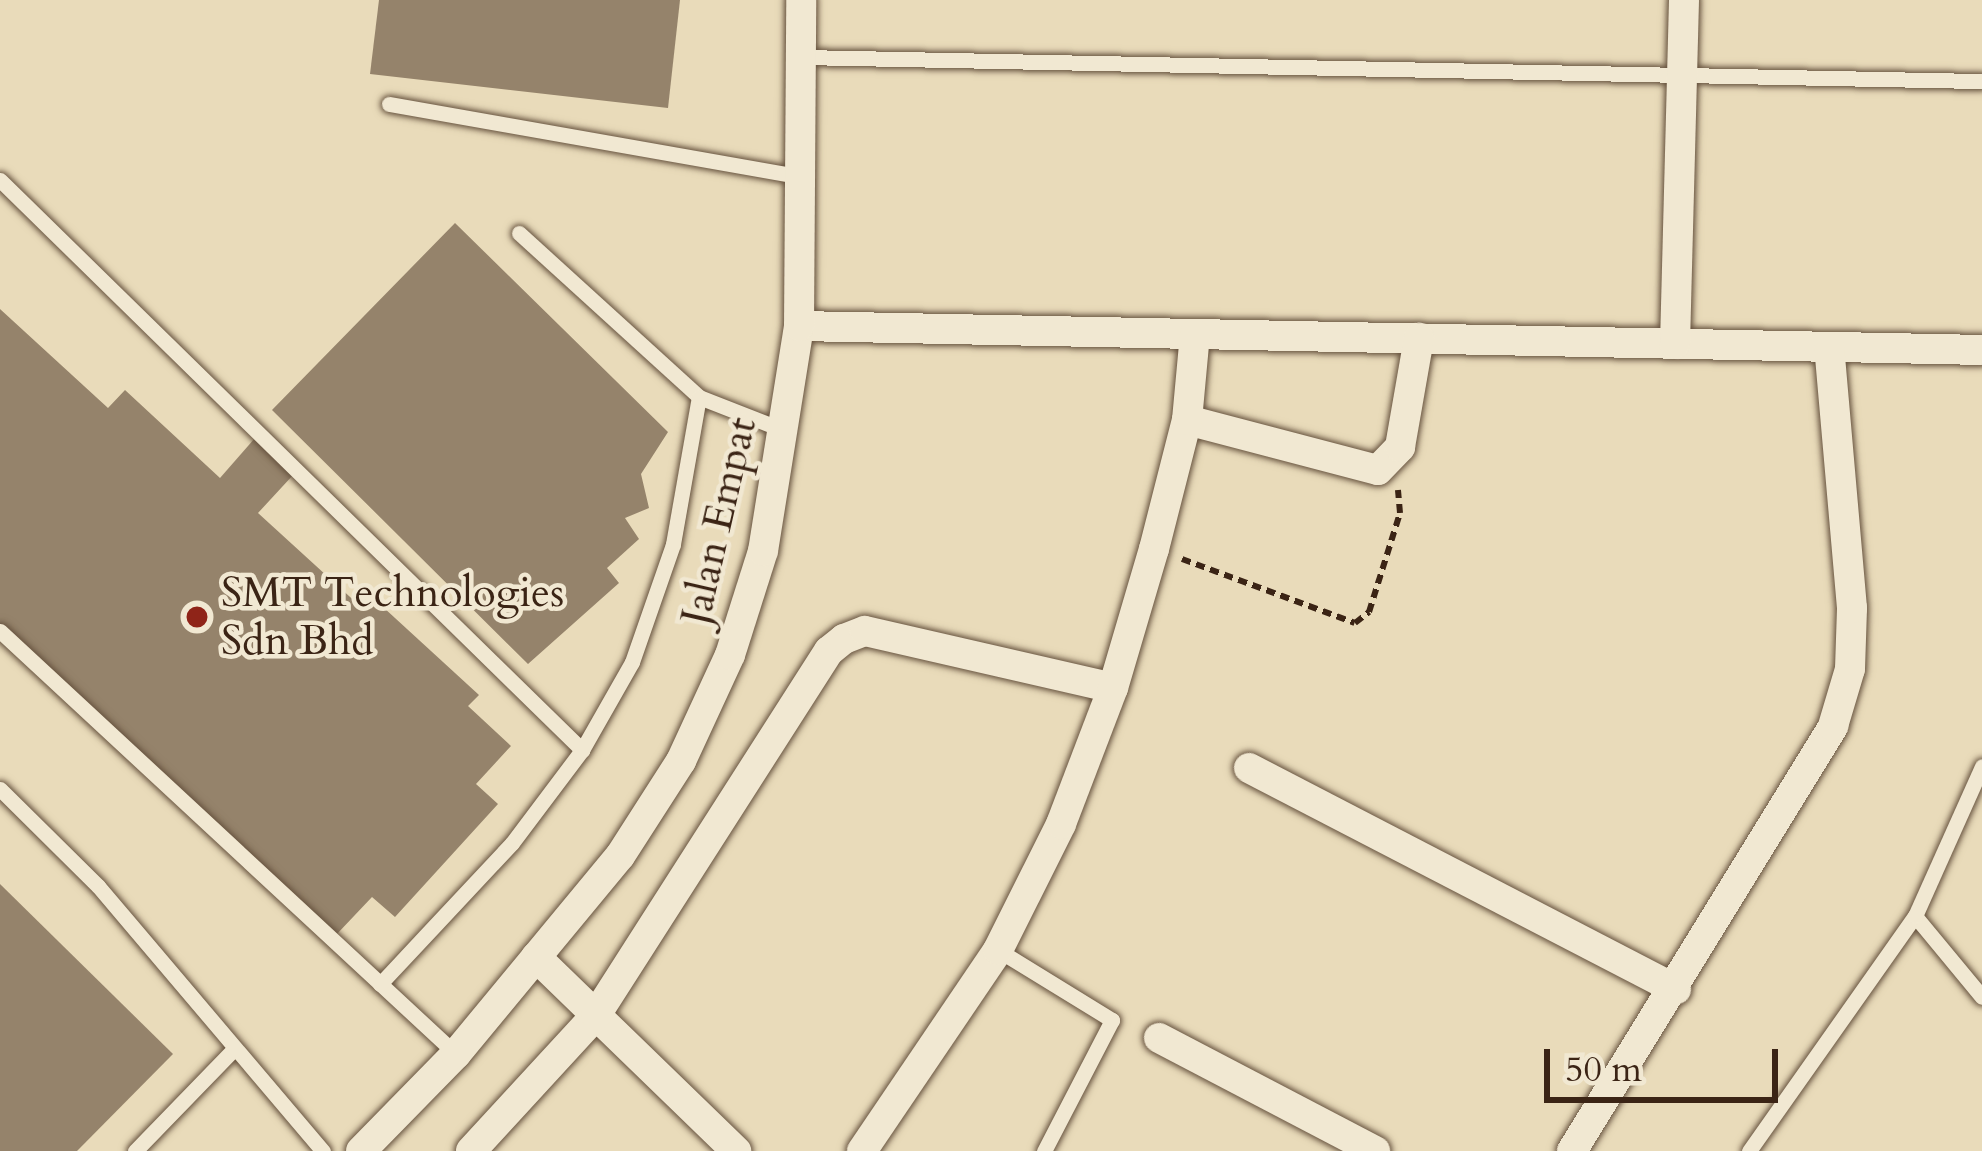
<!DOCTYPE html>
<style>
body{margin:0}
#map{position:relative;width:1982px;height:1151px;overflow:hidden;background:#e9dbba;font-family:Cardo,serif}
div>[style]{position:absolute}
.building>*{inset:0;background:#95836b}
.path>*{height:6px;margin-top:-3px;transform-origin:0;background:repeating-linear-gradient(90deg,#3b2415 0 9px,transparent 0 15px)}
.roads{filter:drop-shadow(0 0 3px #66523e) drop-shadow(0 0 3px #66523e)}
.service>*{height:15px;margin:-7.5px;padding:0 7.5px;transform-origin:7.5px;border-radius:7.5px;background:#f1e8d2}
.minor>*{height:30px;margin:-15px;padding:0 15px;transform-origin:15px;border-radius:15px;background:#f1e8d2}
.dots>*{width:33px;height:33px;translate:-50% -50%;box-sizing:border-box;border:6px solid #f1e8d2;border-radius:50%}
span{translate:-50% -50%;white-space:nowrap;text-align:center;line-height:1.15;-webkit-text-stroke:9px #f1e8d2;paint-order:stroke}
.street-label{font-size:42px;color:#3b2415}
.poi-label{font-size:42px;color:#3b2415}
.left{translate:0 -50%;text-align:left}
.scale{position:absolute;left:1544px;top:1049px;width:234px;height:54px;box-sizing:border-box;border:6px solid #3b2415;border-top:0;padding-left:15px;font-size:36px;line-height:42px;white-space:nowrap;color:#3b2415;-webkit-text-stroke:9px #f1e8d2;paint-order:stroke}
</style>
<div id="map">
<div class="building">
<div style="clip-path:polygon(379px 0,680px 0,668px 108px,370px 74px)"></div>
<div style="clip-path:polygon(455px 223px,668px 432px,641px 474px,649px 508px,625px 518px,639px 539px,607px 568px,619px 583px,528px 664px,272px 410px)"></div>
<div style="clip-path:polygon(0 309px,108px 408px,125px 390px,220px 478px,255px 438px,294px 474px,258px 513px,361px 607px,371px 596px,479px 695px,468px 706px,511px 746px,476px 784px,498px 804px,395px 917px,372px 897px,336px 935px,0 626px)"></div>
<div style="clip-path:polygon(0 884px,173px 1054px,77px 1151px,0 1151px)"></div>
</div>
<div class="path">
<div style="left:1182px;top:559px;width:184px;rotate:20.3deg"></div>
<div style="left:1355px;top:623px;width:18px;rotate:-38deg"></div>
<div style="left:1369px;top:612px;width:104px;rotate:-72.6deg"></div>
<div style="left:1400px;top:513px;width:23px;rotate:-95deg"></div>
</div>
<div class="roads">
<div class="service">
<div style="left:802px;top:57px;width:1180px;rotate:1.17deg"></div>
<div style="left:389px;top:104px;width:418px;rotate:10deg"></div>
<div style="left:0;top:180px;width:815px;rotate:44.4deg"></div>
<div style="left:519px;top:233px;width:244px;rotate:42.3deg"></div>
<div style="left:699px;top:397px;width:90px;rotate:21.4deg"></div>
<div style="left:0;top:631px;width:622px;rotate:42.85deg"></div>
<div style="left:0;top:789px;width:138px;rotate:44.7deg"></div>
<div style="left:98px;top:886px;width:348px;rotate:49.7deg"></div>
<div style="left:1915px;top:916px;width:105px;rotate:50.4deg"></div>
<div style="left:998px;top:950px;width:134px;rotate:31.6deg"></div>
<div style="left:1112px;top:1020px;width:148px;rotate:117.4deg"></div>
<div style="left:380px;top:984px;width:193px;rotate:-46.9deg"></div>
<div style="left:512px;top:843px;width:116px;rotate:-53deg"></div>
<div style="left:582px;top:750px;width:101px;rotate:-60.4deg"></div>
<div style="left:632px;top:662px;width:125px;rotate:-70.8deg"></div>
<div style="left:673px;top:544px;width:149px;rotate:-80deg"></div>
<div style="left:135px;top:1151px;width:139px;rotate:-45.9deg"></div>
<div style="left:1749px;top:1151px;width:288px;rotate:-54.8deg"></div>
<div style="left:1915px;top:916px;width:164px;rotate:-65.9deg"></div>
</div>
<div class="minor">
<div style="left:799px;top:326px;width:1183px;rotate:1.16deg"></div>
<div style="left:1675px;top:344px;width:344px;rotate:-88.5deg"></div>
<div style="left:1187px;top:420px;width:197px;rotate:14.7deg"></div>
<div style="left:1378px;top:470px;width:32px;rotate:-46deg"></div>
<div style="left:1400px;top:447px;width:111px;rotate:-80.1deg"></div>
<div style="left:1249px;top:768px;width:481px;rotate:27.4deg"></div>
<div style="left:536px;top:957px;width:279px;rotate:44.1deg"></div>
<div style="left:1159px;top:1038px;width:244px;rotate:27.6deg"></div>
<div style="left:361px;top:1151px;width:136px;rotate:-45.6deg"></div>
<div style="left:456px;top:1054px;width:257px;rotate:-50.4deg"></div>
<div style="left:620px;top:856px;width:113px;rotate:-57.3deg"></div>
<div style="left:681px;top:761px;width:117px;rotate:-65.2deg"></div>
<div style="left:730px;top:655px;width:109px;rotate:-72.4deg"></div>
<div style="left:763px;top:551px;width:228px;rotate:-80.9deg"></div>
<div style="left:799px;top:326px;width:326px;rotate:-89.6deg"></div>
<div style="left:471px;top:1151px;width:185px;rotate:-47.4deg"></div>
<div style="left:596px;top:1015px;width:432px;rotate:-57.4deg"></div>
<div style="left:829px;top:651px;width:19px;rotate:-39deg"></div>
<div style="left:844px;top:639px;width:22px;rotate:-21deg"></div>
<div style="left:865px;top:631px;width:254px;rotate:12.9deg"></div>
<div style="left:862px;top:1151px;width:243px;rotate:-55.9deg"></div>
<div style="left:998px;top:950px;width:141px;rotate:-63.4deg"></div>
<div style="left:1061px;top:824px;width:146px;rotate:-69.1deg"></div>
<div style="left:1113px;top:688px;width:145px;rotate:-73.6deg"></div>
<div style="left:1154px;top:549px;width:133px;rotate:-75.7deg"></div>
<div style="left:1187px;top:420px;width:86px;rotate:-84.7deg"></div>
<div style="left:1572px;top:1151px;width:499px;rotate:-58.4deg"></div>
<div style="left:1833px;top:726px;width:59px;rotate:-73.4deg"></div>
<div style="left:1850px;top:669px;width:61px;rotate:-88.1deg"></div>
<div style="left:1852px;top:608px;width:262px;rotate:-95deg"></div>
</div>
</div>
<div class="dots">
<div style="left:197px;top:617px;background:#8f2418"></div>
</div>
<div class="street-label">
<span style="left:719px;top:521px;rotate:-77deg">Jalan Empat</span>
</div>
<div class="poi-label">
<span class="left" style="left:221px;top:617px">SMT Technologies<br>Sdn Bhd</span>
</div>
<div class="scale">50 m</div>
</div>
